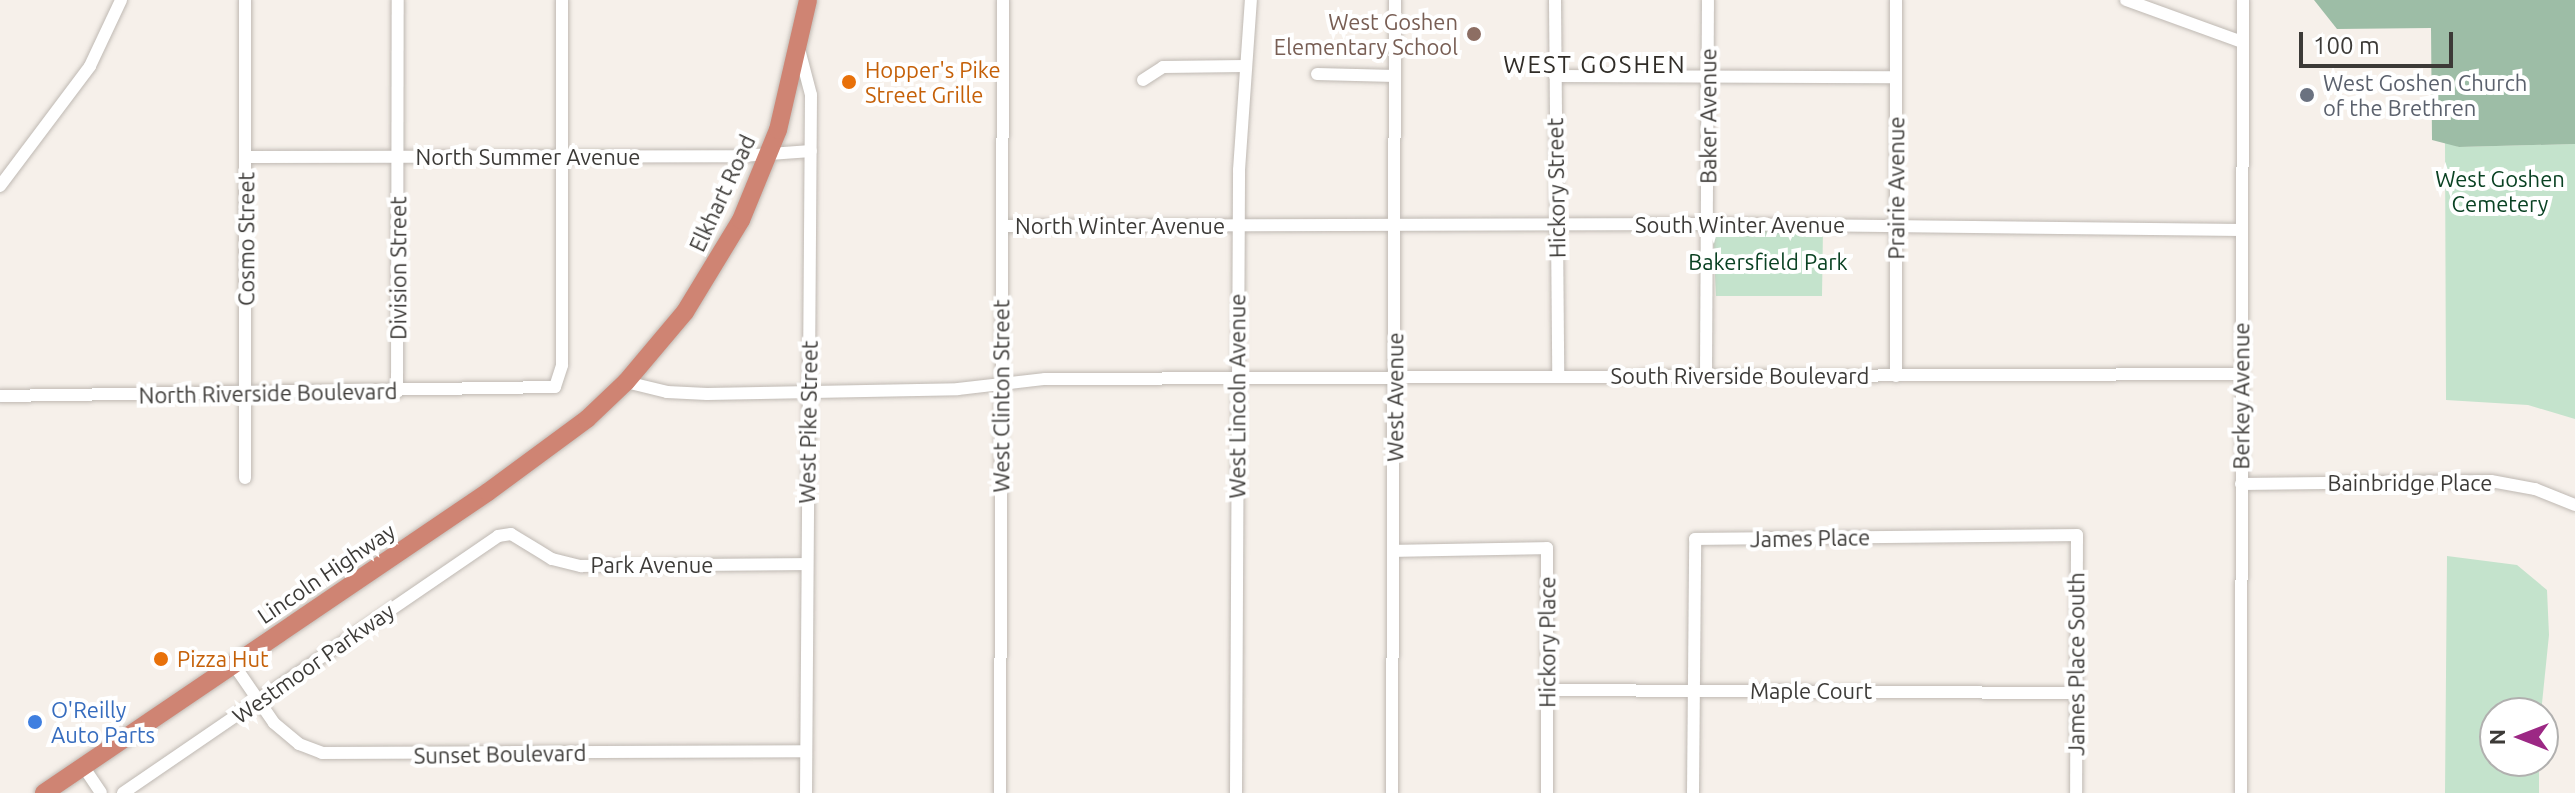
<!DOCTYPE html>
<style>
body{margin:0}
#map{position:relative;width:2575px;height:793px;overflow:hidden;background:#f6f0ea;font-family:Ubuntu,sans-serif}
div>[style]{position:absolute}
.green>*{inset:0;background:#c4e3cc}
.forest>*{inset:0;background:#9dbda6}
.roads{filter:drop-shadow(0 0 2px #bfb9b3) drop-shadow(0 0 2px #bfb9b3)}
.minor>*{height:12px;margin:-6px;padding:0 6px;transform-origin:6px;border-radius:6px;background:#fff}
.highway>*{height:18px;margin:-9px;padding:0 9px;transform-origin:9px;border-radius:9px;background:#cf8473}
.dots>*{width:22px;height:22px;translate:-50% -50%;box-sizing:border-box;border:4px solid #fff;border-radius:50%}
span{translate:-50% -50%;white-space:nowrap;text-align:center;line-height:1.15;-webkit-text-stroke:8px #fff;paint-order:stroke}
.education-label{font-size:22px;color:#785e54}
.right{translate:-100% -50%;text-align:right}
.food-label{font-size:22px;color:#c56008}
.left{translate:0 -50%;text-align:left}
.worship-label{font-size:22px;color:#5b616d}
.street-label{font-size:22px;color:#3c3a37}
.park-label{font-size:22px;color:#0a4223}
.shop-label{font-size:22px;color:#366cbe}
.neighbourhood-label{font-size:24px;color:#302c27;letter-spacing:2px}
.north{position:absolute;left:2479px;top:697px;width:80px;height:80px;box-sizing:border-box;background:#fff;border:2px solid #b1b0af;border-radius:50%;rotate:270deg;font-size:22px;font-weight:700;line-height:32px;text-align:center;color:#3c3a37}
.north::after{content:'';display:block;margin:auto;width:28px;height:36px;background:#9c2884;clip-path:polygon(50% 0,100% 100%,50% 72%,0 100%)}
.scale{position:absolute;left:2299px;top:32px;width:154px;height:36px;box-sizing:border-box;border:4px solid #3c3a37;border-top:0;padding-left:10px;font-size:24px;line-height:28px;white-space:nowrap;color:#3c3a37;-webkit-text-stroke:6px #fff;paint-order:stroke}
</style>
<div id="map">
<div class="green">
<div style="clip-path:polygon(2445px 141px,2459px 147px,2575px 144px,2575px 419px,2528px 405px,2446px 400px)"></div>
<div style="clip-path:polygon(1719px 228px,1823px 229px,1822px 296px,1716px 296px,1713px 234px)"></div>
<div style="clip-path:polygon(2447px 556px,2517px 565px,2547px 590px,2549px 635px,2541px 713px,2495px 713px,2495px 761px,2539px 761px,2539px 793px,2445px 793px)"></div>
</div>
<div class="forest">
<div style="clip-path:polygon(2314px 0,2575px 0,2575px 144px,2459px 147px,2432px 140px,2431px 28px,2337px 29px)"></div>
</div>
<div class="roads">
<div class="minor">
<div style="left:1555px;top:0;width:376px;rotate:89.5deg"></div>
<div style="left:2126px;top:0;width:123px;rotate:19.9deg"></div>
<div style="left:800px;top:53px;width:43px;rotate:75.3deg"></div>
<div style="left:811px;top:95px;width:698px;rotate:90.41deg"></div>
<div style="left:1317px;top:74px;width:78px;rotate:1.5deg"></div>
<div style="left:1555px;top:76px;width:341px;rotate:0.2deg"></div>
<div style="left:1143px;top:80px;width:24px;rotate:-33deg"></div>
<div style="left:1163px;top:67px;width:82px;rotate:-0.7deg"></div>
<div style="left:246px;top:157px;width:497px;rotate:-0.1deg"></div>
<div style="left:743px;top:156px;width:68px;rotate:-4.2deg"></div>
<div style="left:0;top:186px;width:150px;rotate:-53.1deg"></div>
<div style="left:90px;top:66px;width:73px;rotate:-64.8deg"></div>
<div style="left:1002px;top:226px;width:706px;rotate:-0.16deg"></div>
<div style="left:1708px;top:224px;width:534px;rotate:0.64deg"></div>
<div style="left:1706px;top:376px;width:376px;rotate:-89.7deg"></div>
<div style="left:1896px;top:376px;width:376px;rotate:-90deg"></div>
<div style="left:626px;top:382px;width:42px;rotate:13.7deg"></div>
<div style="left:667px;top:392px;width:40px;rotate:2.9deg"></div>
<div style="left:707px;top:394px;width:251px;rotate:-1.1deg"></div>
<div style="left:958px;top:389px;width:88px;rotate:-6.6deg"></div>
<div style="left:1045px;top:379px;width:1197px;rotate:-0.24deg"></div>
<div style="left:397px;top:392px;width:392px;rotate:-89.9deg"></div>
<div style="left:0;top:396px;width:555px;rotate:-0.93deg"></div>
<div style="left:555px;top:387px;width:23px;rotate:-72deg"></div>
<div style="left:562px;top:365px;width:365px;rotate:-90deg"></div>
<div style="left:245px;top:478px;width:478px;rotate:-90deg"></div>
<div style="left:2241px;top:484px;width:250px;rotate:-0.7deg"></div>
<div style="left:2491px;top:481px;width:45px;rotate:10.3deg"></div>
<div style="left:2535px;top:489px;width:43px;rotate:21.8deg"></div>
<div style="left:1394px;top:551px;width:153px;rotate:-1.1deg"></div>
<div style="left:1547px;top:548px;width:245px;rotate:90deg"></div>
<div style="left:234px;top:665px;width:70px;rotate:55.4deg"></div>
<div style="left:274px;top:723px;width:33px;rotate:40deg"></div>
<div style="left:299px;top:744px;width:25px;rotate:21deg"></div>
<div style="left:322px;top:753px;width:484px;rotate:-0.2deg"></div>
<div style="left:1547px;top:690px;width:528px;rotate:0.33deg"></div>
<div style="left:83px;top:766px;width:32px;rotate:56deg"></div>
<div style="left:123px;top:793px;width:455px;rotate:-34.4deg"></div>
<div style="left:498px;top:536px;width:13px;rotate:-9deg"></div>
<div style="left:511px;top:534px;width:48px;rotate:31.4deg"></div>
<div style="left:552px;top:559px;width:30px;rotate:14deg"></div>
<div style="left:581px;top:566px;width:226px;rotate:-0.5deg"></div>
<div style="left:1000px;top:793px;width:793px;rotate:-89.78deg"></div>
<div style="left:1236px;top:793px;width:623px;rotate:-89.72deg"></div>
<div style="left:1239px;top:170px;width:170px;rotate:-86deg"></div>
<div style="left:1392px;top:793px;width:793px;rotate:-89.78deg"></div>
<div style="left:1693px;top:793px;width:254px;rotate:-89.5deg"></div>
<div style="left:1695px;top:539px;width:382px;rotate:-0.6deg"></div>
<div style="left:2077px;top:535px;width:258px;rotate:90.2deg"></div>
<div style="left:2241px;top:793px;width:793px;rotate:-89.86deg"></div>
</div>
<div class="highway">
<div style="left:44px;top:793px;width:536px;rotate:-34.13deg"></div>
<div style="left:488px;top:492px;width:123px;rotate:-36.4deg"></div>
<div style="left:587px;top:419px;width:54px;rotate:-43.5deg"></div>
<div style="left:626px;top:382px;width:92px;rotate:-49.9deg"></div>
<div style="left:685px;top:312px;width:108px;rotate:-58.7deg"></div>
<div style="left:741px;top:220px;width:97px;rotate:-67.7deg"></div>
<div style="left:778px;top:130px;width:133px;rotate:-77deg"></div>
</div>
</div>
<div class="dots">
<div style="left:1474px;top:34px;background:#8d6e63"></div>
<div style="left:849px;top:82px;background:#e8710a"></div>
<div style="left:2307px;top:95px;background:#6b7280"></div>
<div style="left:161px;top:659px;background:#e8710a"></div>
<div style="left:35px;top:722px;background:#3f7fe0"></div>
</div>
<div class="education-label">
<span class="right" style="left:1458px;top:34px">West Goshen<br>Elementary School</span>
</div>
<div class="food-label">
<span class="left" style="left:865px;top:82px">Hopper's Pike<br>Street Grille</span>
<span class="left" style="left:177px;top:659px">Pizza Hut</span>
</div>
<div class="worship-label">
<span class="left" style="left:2323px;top:95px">West Goshen Church<br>of the Brethren</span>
</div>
<div class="street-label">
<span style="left:1708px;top:116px;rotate:-90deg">Baker Avenue</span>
<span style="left:528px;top:157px">North Summer Avenue</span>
<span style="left:1556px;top:188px;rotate:-91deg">Hickory Street</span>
<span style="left:1896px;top:188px;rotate:-90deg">Prairie Avenue</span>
<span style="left:722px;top:193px;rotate:-65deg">Elkhart Road</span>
<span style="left:1740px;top:225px">South Winter Avenue</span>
<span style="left:1120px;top:226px">North Winter Avenue</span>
<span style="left:246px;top:239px;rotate:-90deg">Cosmo Street</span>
<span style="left:398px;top:268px;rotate:-90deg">Division Street</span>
<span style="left:1740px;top:376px">South Riverside Boulevard</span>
<span style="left:268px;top:393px;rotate:-1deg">North Riverside Boulevard</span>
<span style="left:1001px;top:396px;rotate:-90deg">West Clinton Street</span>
<span style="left:1237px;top:396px;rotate:-90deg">West Lincoln Avenue</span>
<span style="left:2241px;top:396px;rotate:-90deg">Berkey Avenue</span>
<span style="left:1395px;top:397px;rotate:-90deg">West Avenue</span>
<span style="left:808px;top:422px;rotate:-89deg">West Pike Street</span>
<span style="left:2410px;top:483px">Bainbridge Place</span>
<span style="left:1810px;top:538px;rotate:-1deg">James Place</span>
<span style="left:652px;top:565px">Park Avenue</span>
<span style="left:326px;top:573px;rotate:-34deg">Lincoln Highway</span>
<span style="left:1547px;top:642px;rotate:-90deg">Hickory Place</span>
<span style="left:313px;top:663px;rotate:-35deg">Westmoor Parkway</span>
<span style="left:2076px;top:664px;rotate:-90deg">James Place South</span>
<span style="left:1811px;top:691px">Maple Court</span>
<span style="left:500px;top:754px;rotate:-1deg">Sunset Boulevard</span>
</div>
<div class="park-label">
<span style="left:2500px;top:191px">West Goshen<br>Cemetery</span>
<span style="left:1768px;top:262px">Bakersfield Park</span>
</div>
<div class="shop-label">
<span class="left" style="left:51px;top:722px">O'Reilly<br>Auto Parts</span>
</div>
<div class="neighbourhood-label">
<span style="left:1595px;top:65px">WEST GOSHEN</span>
</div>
<div class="north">N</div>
<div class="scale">100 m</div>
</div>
